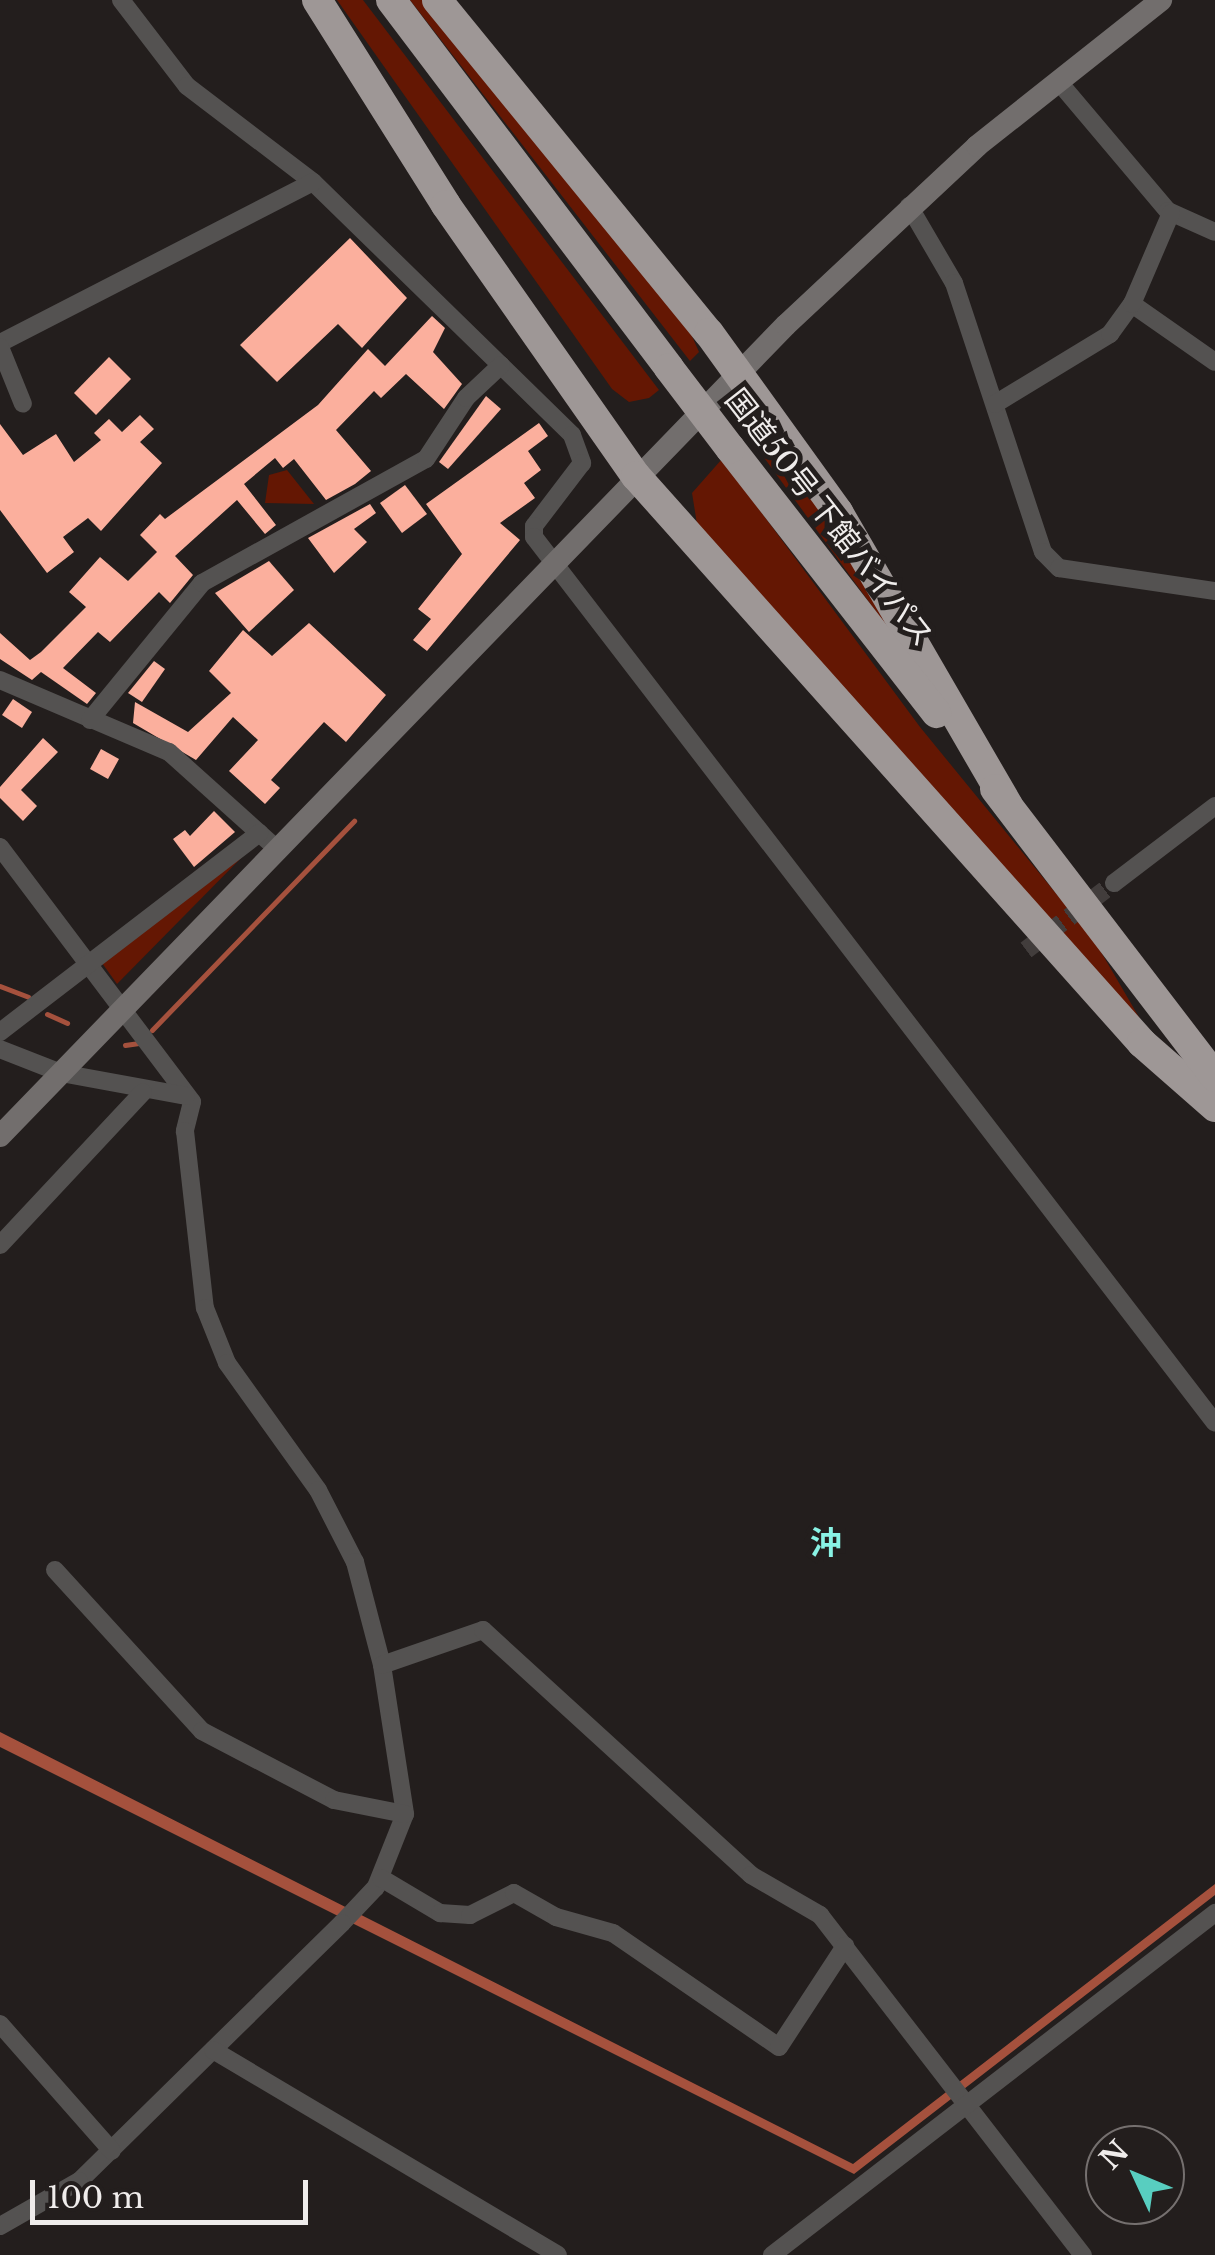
<!DOCTYPE html>
<meta charset="utf-8">
<style>
body{margin:0}
#map{position:relative;width:1215px;height:2255px;overflow:hidden;background:#231e1d;font-family:"Libre Baskerville","Noto Sans JP",serif}
div>[style]{position:absolute}
.green>*{inset:0;background:#641703}
.water>*{inset:0;background:#a5513d}
.stream>*{height:5px;margin:-2.5px;padding:0 2.5px;transform-origin:2.5px;border-radius:2.5px;background:#a5513d}
.building>*{inset:0;background:#fbaf9d}
.street-tunnel>*{height:18px;margin-top:-9px;transform-origin:0;background:repeating-linear-gradient(90deg,#423d3c 0 18px,transparent 0 27px)}
.street>*{height:18px;margin:-9px;padding:0 9px;transform-origin:9px;border-radius:9px;background:#545251}
.secondary>*{height:22px;margin:-11px;padding:0 11px;transform-origin:11px;border-radius:11px;background:#726e6d}
.highway>*{height:30px;margin:-15px;padding:0 15px;transform-origin:15px;border-radius:15px;background:#9e9796}
.highway-bridge>*{height:30px;margin:-15px;padding:0 15px;transform-origin:15px;border-radius:15px;background:#9e9796}
span{translate:-50% -50%;white-space:nowrap;text-align:center;line-height:1.15;-webkit-text-stroke:10px #231e1d;paint-order:stroke}
.street-label{font-size:30px;color:#efeceb}
.neighbourhood-label{font-size:32px;color:#89f2e4;font-weight:700}
.north{position:absolute;left:1085px;top:2125px;width:100px;height:100px;box-sizing:border-box;background:#231e1d;border:2px solid #75706f;border-radius:50%;rotate:314deg;font-size:28px;font-weight:700;line-height:40px;text-align:center;color:#efeceb}
.north::after{content:'';display:block;margin:auto;width:35px;height:45px;background:#58cec0;clip-path:polygon(50% 0,100% 100%,50% 72%,0 100%)}
.scale{position:absolute;left:30px;top:2180px;width:278px;height:45px;box-sizing:border-box;border:5px solid #efeceb;border-top:0;padding-left:12px;font-size:30px;line-height:35px;white-space:nowrap;color:#efeceb;-webkit-text-stroke:8px #231e1d;paint-order:stroke}
</style>
<div id="map">
<div class="green">
<div style="clip-path:polygon(337px 0,363px 0,659px 390px,649px 398px,629px 402px,612px 389px)"></div>
<div style="clip-path:polygon(410px 0,425px 0,691px 334px,699px 352px,690px 361px)"></div>
<div style="clip-path:polygon(768px 433px,785px 450px,909px 657px,747px 434px)"></div>
<div style="clip-path:polygon(722px 459px,920px 727px,1094px 940px,1150px 1036px,697px 524px,692px 493px)"></div>
<div style="clip-path:polygon(287px 470px,314px 504px,265px 503px,269px 475px)"></div>
<div style="clip-path:polygon(251px 848px,117px 984px,102px 963px)"></div>
</div>
<div class="water">
<div style="clip-path:polygon(0 1732px,853px 2164px,1215px 1884px,1215px 1895px,854px 2174px,0 1747px)"></div>
</div>
<div class="stream">
<div style="left:0;top:986px;width:30px;rotate:21deg"></div>
<div style="left:47px;top:1014px;width:22px;rotate:24deg"></div>
<div style="left:152px;top:1030px;width:291px;rotate:-46deg"></div>
<div style="left:125px;top:1045px;width:14px;rotate:-8deg"></div>
</div>
<div class="building">
<div style="clip-path:polygon(350px 238px,407px 298px,362px 348px,338px 324px,277px 382px,240px 345px)"></div>
<div style="clip-path:polygon(432px 316px,445px 328px,433px 352px,462px 384px,444px 409px,406px 374px,381px 398px,374px 391px,336px 430px,371px 471px,355px 484px,326px 500px,294px 459px,283px 468px,275px 458px,244px 484px,276px 525px,265px 534px,237px 500px,175px 556px,193px 575px,170px 603px,159px 592px,110px 642px,98px 632px,63px 668px,96px 693px,87px 704px,41px 672px,32px 680px,0 659px,0 633px,30px 660px,41px 652px,86px 607px,69px 592px,100px 557px,128px 581px,157px 552px,140px 535px,160px 514px,165px 519px,318px 405px,368px 349px,385px 366px)"></div>
<div style="clip-path:polygon(109px 357px,131px 379px,96px 415px,74px 393px)"></div>
<div style="clip-path:polygon(486px 396px,501px 409px,448px 469px,439px 462px)"></div>
<div style="clip-path:polygon(140px 415px,154px 429px,140px 442px,162px 463px,101px 531px,88px 518px,63px 537px,74px 552px,47px 573px,0 510px,0 424px,23px 455px,56px 434px,74px 462px,101px 440px,94px 433px,109px 419px,122px 432px)"></div>
<div style="clip-path:polygon(539px 423px,548px 436px,528px 451px,541px 470px,524px 483px,535px 498px,500px 523px,520px 540px,427px 651px,413px 640px,431px 619px,418px 609px,462px 554px,426px 504px)"></div>
<div style="clip-path:polygon(405px 485px,427px 514px,402px 533px,380px 503px)"></div>
<div style="clip-path:polygon(370px 504px,376px 513px,354px 529px,367px 542px,334px 573px,308px 538px)"></div>
<div style="clip-path:polygon(269px 561px,294px 590px,249px 632px,215px 593px)"></div>
<div style="clip-path:polygon(309px 623px,386px 695px,346px 742px,324px 722px,271px 780px,280px 788px,265px 804px,229px 771px,258px 740px,233px 717px,196px 760px,133px 723px,135px 702px,188px 732px,231px 693px,209px 671px,243px 630px,272px 656px)"></div>
<div style="clip-path:polygon(154px 661px,165px 669px,142px 702px,128px 693px)"></div>
<div style="clip-path:polygon(13px 699px,32px 712px,22px 728px,2px 715px)"></div>
<div style="clip-path:polygon(43px 738px,58px 752px,21px 790px,37px 806px,23px 821px,0 798px,0 787px)"></div>
<div style="clip-path:polygon(101px 749px,119px 759px,108px 779px,90px 769px)"></div>
<div style="clip-path:polygon(214px 811px,235px 832px,194px 867px,173px 839px,185px 830px,190px 836px)"></div>
</div>
<div class="street-tunnel">
<div style="left:1026px;top:950px;width:111px;rotate:-37.3deg"></div>
</div>
<div class="street">
<div style="left:121px;top:0;width:108px;rotate:52.5deg"></div>
<div style="left:187px;top:86px;width:158px;rotate:37.3deg"></div>
<div style="left:313px;top:182px;width:362px;rotate:44.3deg"></div>
<div style="left:572px;top:435px;width:30px;rotate:70deg"></div>
<div style="left:582px;top:463px;width:79px;rotate:127.3deg"></div>
<div style="left:534px;top:526px;width:11px;rotate:90deg"></div>
<div style="left:534px;top:537px;width:1117px;rotate:52.45deg"></div>
<div style="left:1058px;top:81px;width:170px;rotate:49.8deg"></div>
<div style="left:1168px;top:211px;width:51px;rotate:24.1deg"></div>
<div style="left:909px;top:206px;width:89px;rotate:59.7deg"></div>
<div style="left:954px;top:283px;width:283px;rotate:71.7deg"></div>
<div style="left:1043px;top:552px;width:23px;rotate:45deg"></div>
<div style="left:1059px;top:568px;width:158px;rotate:8.4deg"></div>
<div style="left:1132px;top:304px;width:101px;rotate:34.9deg"></div>
<div style="left:0;top:343px;width:352px;rotate:-27.2deg"></div>
<div style="left:0;top:347px;width:61px;rotate:68deg"></div>
<div style="left:995px;top:404px;width:135px;rotate:-31.3deg"></div>
<div style="left:1110px;top:334px;width:37px;rotate:-54deg"></div>
<div style="left:1132px;top:304px;width:99px;rotate:-66.8deg"></div>
<div style="left:0;top:680px;width:184px;rotate:23.1deg"></div>
<div style="left:169px;top:752px;width:145px;rotate:41.9deg"></div>
<div style="left:90px;top:720px;width:177px;rotate:-50.7deg"></div>
<div style="left:202px;top:583px;width:256px;rotate:-29deg"></div>
<div style="left:426px;top:459px;width:73px;rotate:-56.7deg"></div>
<div style="left:466px;top:398px;width:48px;rotate:-43.3deg"></div>
<div style="left:0;top:847px;width:319px;rotate:53deg"></div>
<div style="left:192px;top:1102px;width:30px;rotate:104deg"></div>
<div style="left:185px;top:1131px;width:178px;rotate:83.6deg"></div>
<div style="left:205px;top:1308px;width:59px;rotate:68.2deg"></div>
<div style="left:227px;top:1363px;width:156px;rotate:54.4deg"></div>
<div style="left:318px;top:1490px;width:81px;rotate:62.8deg"></div>
<div style="left:355px;top:1562px;width:106px;rotate:75.3deg"></div>
<div style="left:382px;top:1665px;width:151px;rotate:81.2deg"></div>
<div style="left:405px;top:1814px;width:79px;rotate:111.7deg"></div>
<div style="left:376px;top:1887px;width:50px;rotate:133.4deg"></div>
<div style="left:342px;top:1923px;width:368px;rotate:135.5deg"></div>
<div style="left:79px;top:2181px;width:91px;rotate:150.3deg"></div>
<div style="left:1114px;top:883px;width:127px;rotate:-37.3deg"></div>
<div style="left:0;top:1032px;width:327px;rotate:-37.5deg"></div>
<div style="left:0;top:1049px;width:66px;rotate:21.5deg"></div>
<div style="left:61px;top:1073px;width:127px;rotate:10.4deg"></div>
<div style="left:0;top:1245px;width:209px;rotate:-46.9deg"></div>
<div style="left:55px;top:1570px;width:218px;rotate:47.6deg"></div>
<div style="left:202px;top:1731px;width:149px;rotate:27.6deg"></div>
<div style="left:334px;top:1800px;width:72px;rotate:11.2deg"></div>
<div style="left:382px;top:1665px;width:107px;rotate:-19.1deg"></div>
<div style="left:483px;top:1630px;width:363px;rotate:42.4deg"></div>
<div style="left:751px;top:1875px;width:80px;rotate:30.1deg"></div>
<div style="left:820px;top:1915px;width:430px;rotate:52.3deg"></div>
<div style="left:381px;top:1878px;width:69px;rotate:30.7deg"></div>
<div style="left:440px;top:1913px;width:30px;rotate:4deg"></div>
<div style="left:470px;top:1915px;width:49px;rotate:-26.6deg"></div>
<div style="left:514px;top:1893px;width:48px;rotate:29.7deg"></div>
<div style="left:556px;top:1917px;width:59px;rotate:15.7deg"></div>
<div style="left:613px;top:1933px;width:201px;rotate:34.5deg"></div>
<div style="left:779px;top:2047px;width:121px;rotate:-56.8deg"></div>
<div style="left:0;top:2024px;width:169px;rotate:48.6deg"></div>
<div style="left:213px;top:2050px;width:401px;rotate:30.7deg"></div>
<div style="left:772px;top:2255px;width:560px;rotate:-37.67deg"></div>
</div>
<div class="secondary">
<div style="left:0;top:1136px;width:1129px;rotate:-45.9deg"></div>
<div style="left:786px;top:325px;width:262px;rotate:-43.1deg"></div>
<div style="left:977px;top:146px;width:235px;rotate:-38.4deg"></div>
</div>
<div class="highway">
<div style="left:317px;top:0;width:242px;rotate:57.8deg"></div>
<div style="left:446px;top:205px;width:331px;rotate:55deg"></div>
<div style="left:636px;top:476px;width:760px;rotate:48.25deg"></div>
<div style="left:1142px;top:1043px;width:97px;rotate:41.2deg"></div>
<div style="left:391px;top:0;width:461px;rotate:52.9deg"></div>
<div style="left:437px;top:0;width:430px;rotate:50.8deg"></div>
<div style="left:709px;top:333px;width:221px;rotate:54.2deg"></div>
<div style="left:838px;top:512px;width:339px;rotate:59.9deg"></div>
<div style="left:730px;top:448px;width:336px;rotate:52.1deg"></div>
<div style="left:995px;top:789px;width:362px;rotate:52.6deg"></div>
</div>
<div class="highway-bridge">
<div style="left:669px;top:368px;width:101px;rotate:52.7deg"></div>
</div>
<div class="street-label">
<span style="left:829px;top:518px;rotate:52deg">国道50号 下館バイパス</span>
</div>
<div class="neighbourhood-label">
<span style="left:826px;top:1543px">沖</span>
</div>
<div class="north">N</div>
<div class="scale">100 m</div>
</div>
